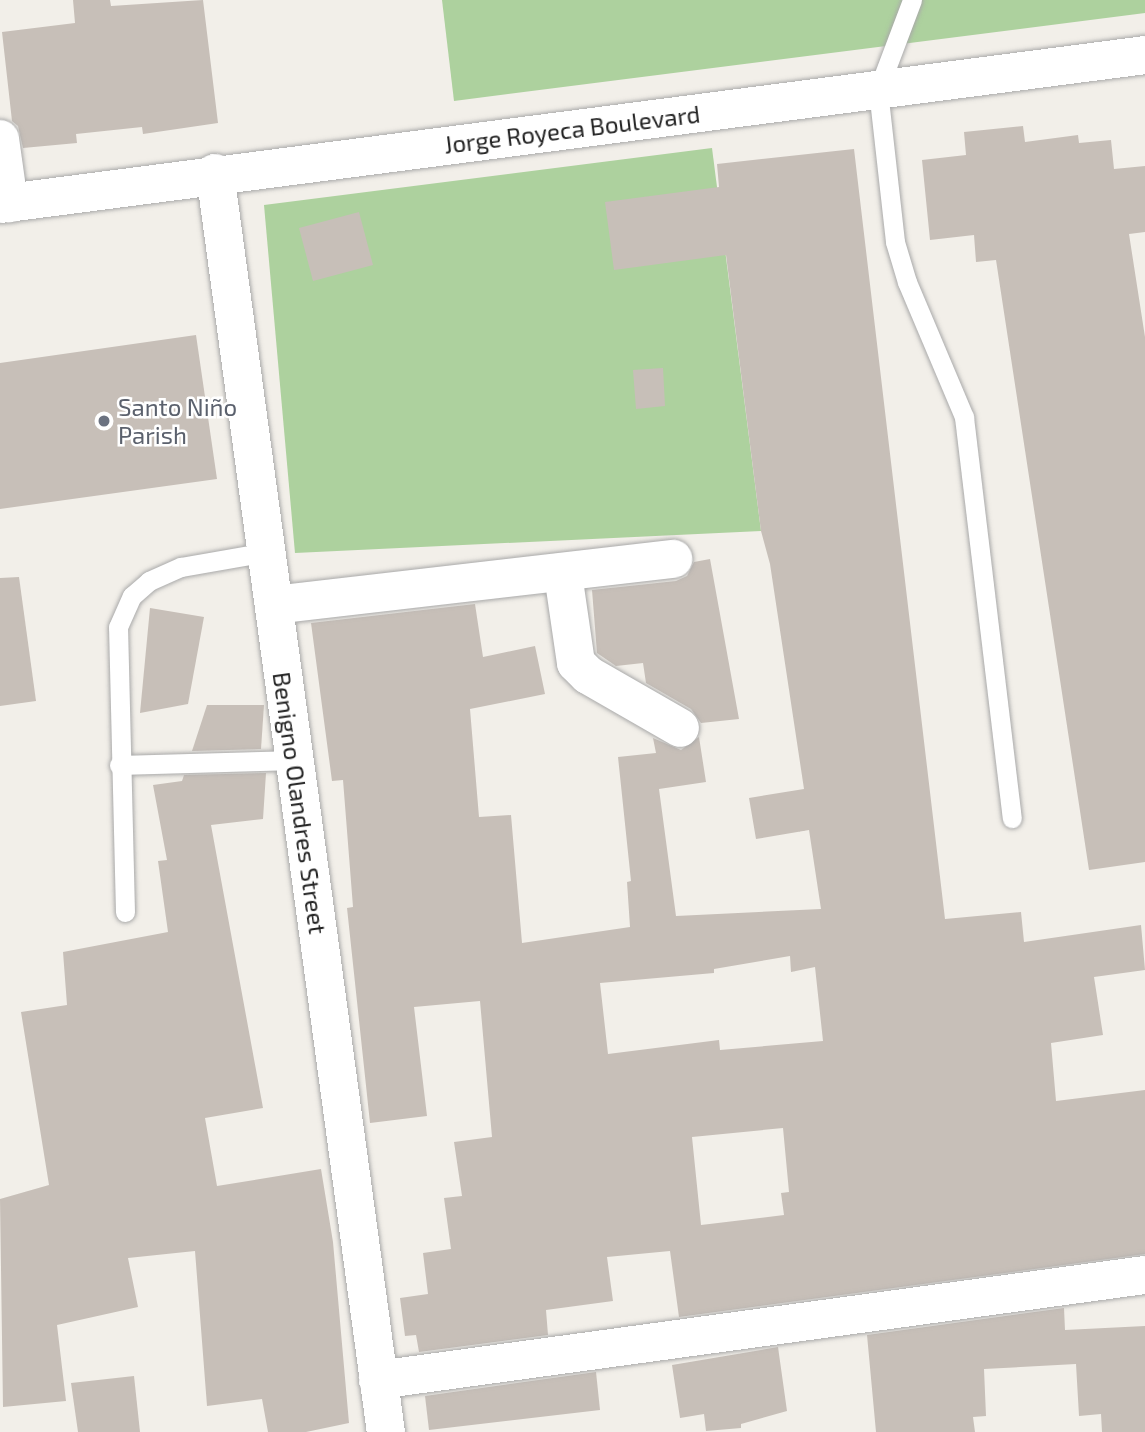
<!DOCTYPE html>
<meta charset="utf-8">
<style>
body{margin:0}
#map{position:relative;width:1145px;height:1432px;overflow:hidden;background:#f2efe9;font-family:"Exo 2",sans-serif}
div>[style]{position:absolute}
.forest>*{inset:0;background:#add19e}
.building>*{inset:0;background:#c7bfb8}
.roads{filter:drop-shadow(0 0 2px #a9a9a9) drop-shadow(0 0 2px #a9a9a9)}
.service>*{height:19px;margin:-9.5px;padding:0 9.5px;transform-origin:9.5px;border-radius:9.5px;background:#fff}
.minor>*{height:38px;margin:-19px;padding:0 19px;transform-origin:19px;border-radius:19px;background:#fff}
.tertiary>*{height:38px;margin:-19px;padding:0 19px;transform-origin:19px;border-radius:19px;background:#fff}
.dots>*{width:19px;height:19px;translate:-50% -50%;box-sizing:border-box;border:4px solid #fff;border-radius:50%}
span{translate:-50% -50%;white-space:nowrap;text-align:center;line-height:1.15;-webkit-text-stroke:5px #fff;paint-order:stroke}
.street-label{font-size:24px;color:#222}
.worship-label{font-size:24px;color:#5b616d}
.left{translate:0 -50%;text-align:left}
</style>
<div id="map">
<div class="forest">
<div style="clip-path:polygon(442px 0,1145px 0,1145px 13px,454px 101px)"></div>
<div style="clip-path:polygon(712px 148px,761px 531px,295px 553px,264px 205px)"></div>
</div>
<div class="building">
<div style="clip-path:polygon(73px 0,110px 0,111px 6px,203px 0,218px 123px,143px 134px,142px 127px,76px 134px,77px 143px,23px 148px,18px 126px,12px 121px,2px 32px,75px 23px)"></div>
<div style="clip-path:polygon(1023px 126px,1025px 142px,1078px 135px,1079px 143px,1111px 140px,1114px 169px,1145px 166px,1145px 232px,1129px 234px,1145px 337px,1145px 862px,1089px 870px,996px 260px,976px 262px,974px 235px,930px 240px,922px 160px,966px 155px,964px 132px)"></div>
<div style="clip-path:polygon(evenodd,854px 149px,945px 919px,1021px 912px,1024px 942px,1141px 925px,1145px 970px,1094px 977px,1103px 1035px,1051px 1043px,1056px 1101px,1145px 1090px,1145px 1254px,679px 1317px,670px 1251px,607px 1257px,613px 1301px,546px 1310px,548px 1335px,419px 1352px,416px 1335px,405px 1336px,400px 1298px,428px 1294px,423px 1253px,451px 1249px,444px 1198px,462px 1196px,454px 1142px,492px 1137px,480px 1001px,414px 1007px,427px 1116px,370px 1123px,347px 908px,353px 907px,343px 780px,332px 781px,311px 623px,475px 604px,483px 657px,535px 646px,545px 694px,470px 709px,479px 817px,511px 815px,522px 943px,630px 927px,627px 882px,631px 881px,618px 757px,656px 753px,653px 738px,681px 750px,699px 737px,706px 782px,659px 789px,676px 916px,821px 909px,809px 830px,756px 839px,749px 798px,804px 789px,770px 564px,761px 531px,726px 255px,614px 270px,605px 202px,719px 187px,717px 164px,854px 149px,790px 956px,791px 972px,815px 967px,823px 1041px,720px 1050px,719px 1040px,608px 1054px,600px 983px,714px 973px,714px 969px,790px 956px,854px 149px,783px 1128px,789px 1192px,781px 1193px,784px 1215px,701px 1225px,692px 1137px,783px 1128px)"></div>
<div style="clip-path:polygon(359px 212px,373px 265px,313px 281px,299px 228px)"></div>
<div style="clip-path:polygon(196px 335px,217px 479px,0 509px,0 363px)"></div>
<div style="clip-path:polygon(663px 368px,665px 406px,636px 409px,633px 370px)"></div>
<div style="clip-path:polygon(710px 559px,739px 719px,701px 723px,691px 709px,646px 683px,643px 663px,616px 666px,597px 653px,592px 590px,676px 581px,687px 576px,694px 562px)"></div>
<div style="clip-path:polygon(19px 577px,36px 701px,0 706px,0 578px)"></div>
<div style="clip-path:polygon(150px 608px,204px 617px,188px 704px,140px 713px)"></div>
<div style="clip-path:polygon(207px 705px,264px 705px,261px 749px,192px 751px)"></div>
<div style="clip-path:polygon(266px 773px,263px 819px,211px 825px,263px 1108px,205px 1118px,217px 1186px,321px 1169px,333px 1242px,349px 1423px,306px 1432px,268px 1432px,262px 1399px,207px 1406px,195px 1251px,128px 1258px,138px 1307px,57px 1325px,66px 1401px,3px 1407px,0 1199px,49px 1185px,21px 1012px,67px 1005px,63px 952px,168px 932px,158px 861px,167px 860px,153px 785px,182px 781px,184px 775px)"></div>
<div style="clip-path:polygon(1064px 1308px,1065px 1330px,1145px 1326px,1145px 1432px,1102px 1432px,1101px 1414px,1079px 1416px,1076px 1364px,984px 1369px,986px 1416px,973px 1417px,975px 1432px,876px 1432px,867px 1335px)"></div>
<div style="clip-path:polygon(778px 1347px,787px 1411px,741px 1424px,741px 1428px,706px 1431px,704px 1414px,680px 1418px,672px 1365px)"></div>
<div style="clip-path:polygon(596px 1372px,600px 1410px,429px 1430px,425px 1396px)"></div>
<div style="clip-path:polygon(134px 1376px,140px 1432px,78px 1432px,71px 1383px)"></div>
</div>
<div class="roads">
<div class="service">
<div style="left:912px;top:0;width:96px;rotate:110.7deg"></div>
<div style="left:878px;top:90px;width:153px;rotate:83.6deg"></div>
<div style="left:895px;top:242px;width:42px;rotate:73.3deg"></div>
<div style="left:907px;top:282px;width:147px;rotate:67.1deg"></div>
<div style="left:964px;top:417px;width:404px;rotate:83.2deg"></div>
<div style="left:119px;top:765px;width:176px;rotate:-1.6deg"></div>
<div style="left:125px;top:912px;width:285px;rotate:-91.4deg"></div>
<div style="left:118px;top:627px;width:34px;rotate:-66deg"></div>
<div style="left:132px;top:596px;width:23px;rotate:-41deg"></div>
<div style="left:149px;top:581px;width:35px;rotate:-24deg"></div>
<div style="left:181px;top:567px;width:87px;rotate:-9.9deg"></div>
</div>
<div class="minor">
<div style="left:0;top:139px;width:65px;rotate:82deg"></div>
<div style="left:215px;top:173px;width:1271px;rotate:82.27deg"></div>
<div style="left:563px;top:574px;width:90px;rotate:81.7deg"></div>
<div style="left:576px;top:663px;width:17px;rotate:45deg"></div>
<div style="left:588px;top:675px;width:106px;rotate:29.9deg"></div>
<div style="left:274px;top:605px;width:402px;rotate:-6.6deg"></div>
<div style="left:378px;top:1380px;width:774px;rotate:-7.8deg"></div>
</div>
<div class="tertiary">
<div style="left:0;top:204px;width:1155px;rotate:-7.41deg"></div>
</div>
</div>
<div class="dots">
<div style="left:104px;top:421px;background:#6b7280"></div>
</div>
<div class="street-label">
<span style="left:572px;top:129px;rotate:-7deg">Jorge Royeca Boulevard</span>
<span style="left:300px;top:803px;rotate:82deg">Benigno Olandres Street</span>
</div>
<div class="worship-label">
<span class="left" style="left:118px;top:421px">Santo Niño<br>Parish</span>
</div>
</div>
